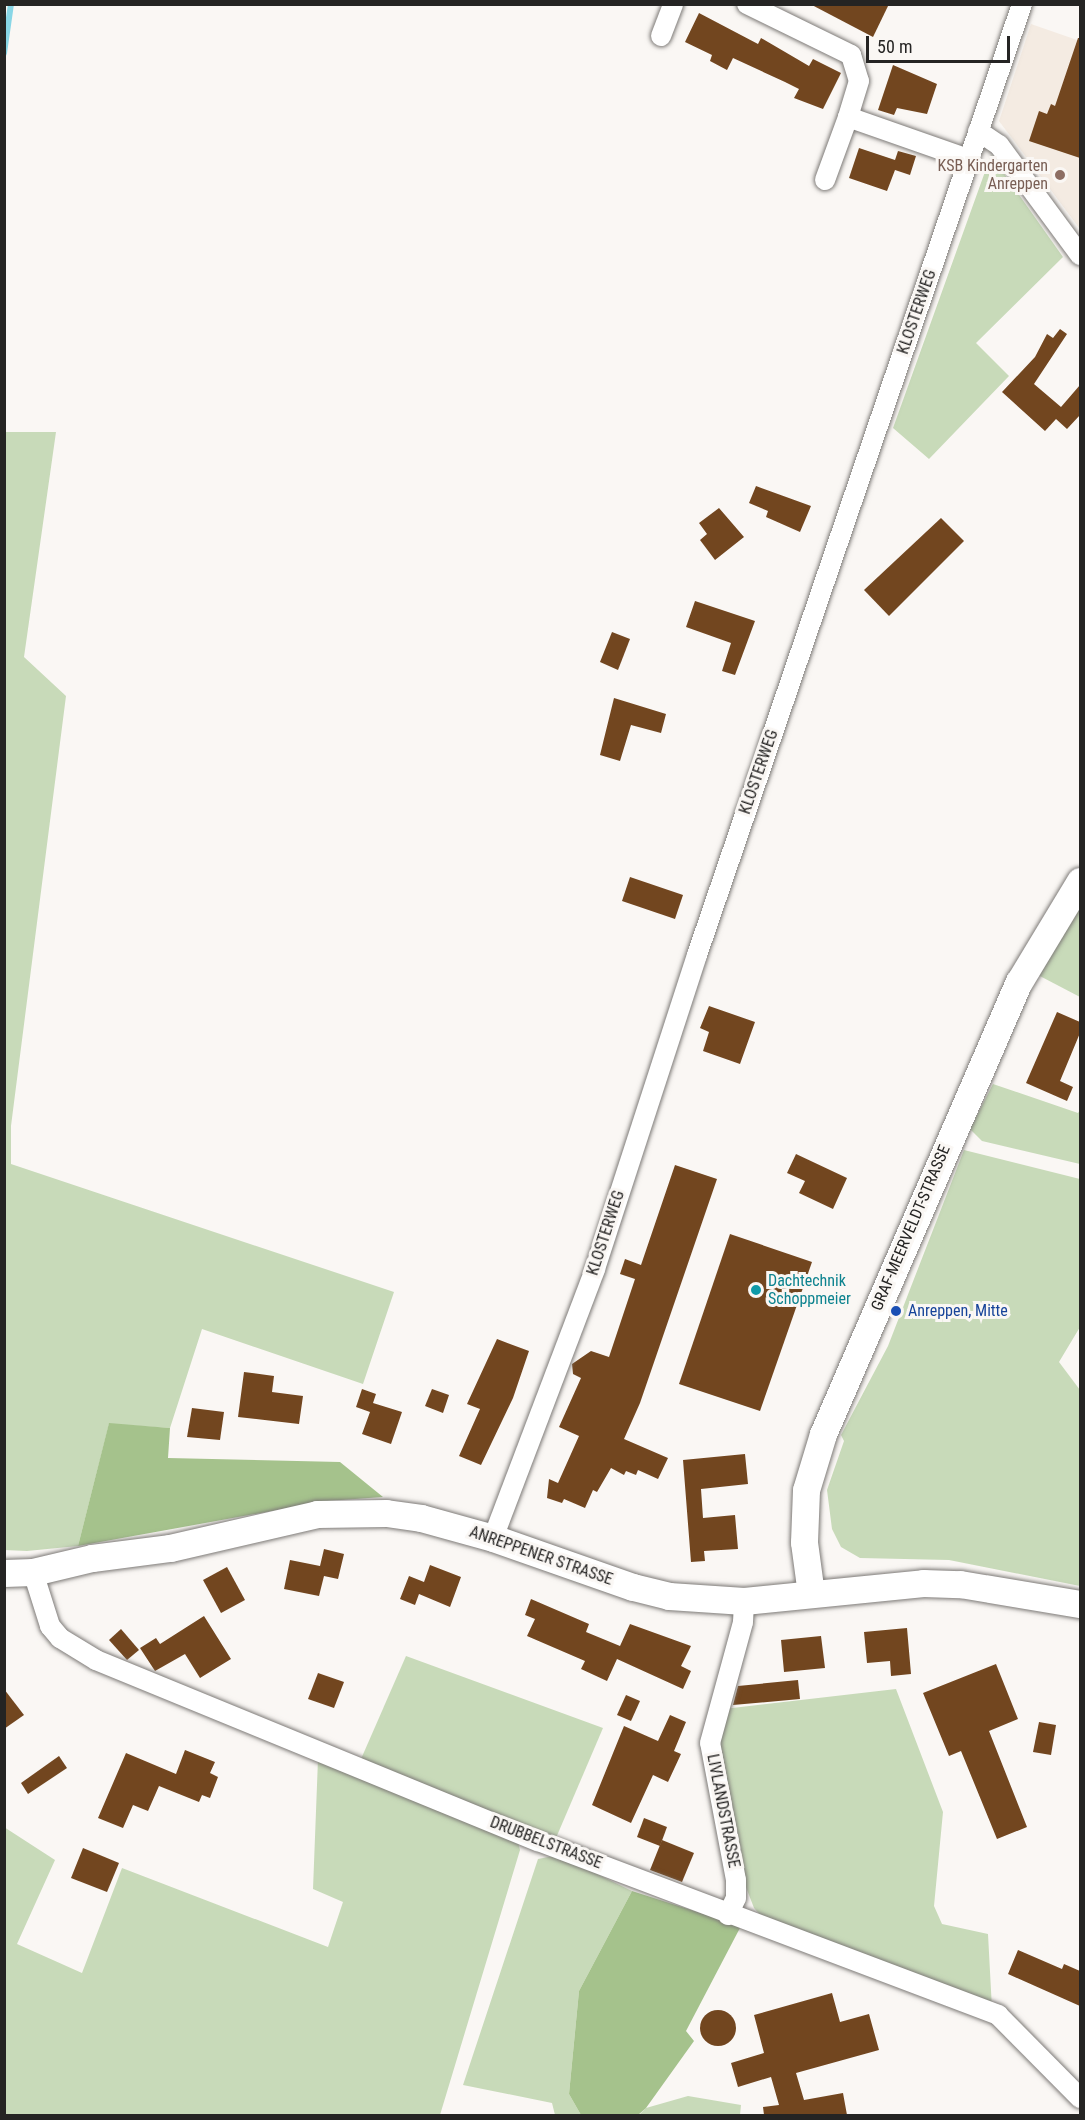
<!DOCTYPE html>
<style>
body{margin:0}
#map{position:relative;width:1085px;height:2120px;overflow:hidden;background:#faf7f4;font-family:"Roboto Condensed",sans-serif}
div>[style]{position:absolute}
.built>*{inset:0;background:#f4ebe2}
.green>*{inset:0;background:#c8dab9}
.forest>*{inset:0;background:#a5c28c}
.stream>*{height:6px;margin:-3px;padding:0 3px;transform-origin:3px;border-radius:3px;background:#88d6e6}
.building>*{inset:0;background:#72461f}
.round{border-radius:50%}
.roads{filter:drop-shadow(0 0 2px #7d7a77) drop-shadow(0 0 2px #7d7a77)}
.street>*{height:20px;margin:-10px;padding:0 10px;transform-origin:10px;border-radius:10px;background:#fff}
.secondary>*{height:27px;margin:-13.5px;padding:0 13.5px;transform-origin:13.5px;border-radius:13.5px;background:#fff}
.dots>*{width:16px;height:16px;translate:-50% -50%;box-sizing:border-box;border:3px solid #faf7f4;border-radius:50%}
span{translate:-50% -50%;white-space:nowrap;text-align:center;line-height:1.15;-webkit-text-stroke:6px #faf7f4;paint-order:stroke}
.education-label{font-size:16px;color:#785e54}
.right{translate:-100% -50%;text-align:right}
.street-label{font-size:16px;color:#252423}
.culture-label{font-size:16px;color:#0d838f}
.left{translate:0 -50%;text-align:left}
.transit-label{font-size:16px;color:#164399}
.frame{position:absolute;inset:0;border:6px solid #252423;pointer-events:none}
.scale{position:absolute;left:866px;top:36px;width:144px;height:27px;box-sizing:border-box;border:3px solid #252423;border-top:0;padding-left:8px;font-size:18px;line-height:21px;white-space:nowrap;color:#252423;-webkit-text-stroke:4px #faf7f4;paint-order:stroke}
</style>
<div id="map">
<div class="built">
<div style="clip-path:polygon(1031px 24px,1080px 41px,1080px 229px,999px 121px)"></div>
</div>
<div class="green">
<div style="clip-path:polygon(991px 155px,1063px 257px,976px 343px,1009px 376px,929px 459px,893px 428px)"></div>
<div style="clip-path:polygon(4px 432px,56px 432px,24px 657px,66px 696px,11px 1126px,11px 1164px,394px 1292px,363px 1384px,202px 1329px,170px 1428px,109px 1424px,78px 1546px,27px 1551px,4px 1550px)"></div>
<div style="clip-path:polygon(1080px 907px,1080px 997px,1036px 974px)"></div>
<div style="clip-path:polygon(993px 1084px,1078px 1113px,1080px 1110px,1080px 1164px,982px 1141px,970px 1129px)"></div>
<div style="clip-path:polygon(964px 1150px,1080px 1179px,1080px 1327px,1059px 1362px,1080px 1390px,1080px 1586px,949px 1560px,860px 1558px,841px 1547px,832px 1529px,827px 1490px,844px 1441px,841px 1435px,888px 1346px)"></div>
<div style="clip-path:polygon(406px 1656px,603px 1728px,556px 1838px,361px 1759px)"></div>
<div style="clip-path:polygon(896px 1689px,943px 1812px,934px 1906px,942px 1924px,988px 1934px,992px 2009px,764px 1919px,754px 1908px,744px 1882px,718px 1752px,724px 1709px)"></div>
<div style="clip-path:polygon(318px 1759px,518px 1842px,520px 1850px,440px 2115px,5px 2115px,4px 1827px,55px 1860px,17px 1944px,82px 1973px,122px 1868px,328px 1947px,343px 1902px,313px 1889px)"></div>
<div style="clip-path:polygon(558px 1855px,632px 1891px,579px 1991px,569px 2094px,581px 2115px,555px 2115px,552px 2103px,463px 2085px,538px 1859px)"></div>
<div style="clip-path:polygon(688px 2096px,741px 2105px,740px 2115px,638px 2116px,646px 2108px)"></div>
</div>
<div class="forest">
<div style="clip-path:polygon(109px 1423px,170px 1428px,168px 1458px,340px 1462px,383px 1497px,327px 1501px,78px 1546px)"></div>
<div style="clip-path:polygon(632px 1891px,741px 1926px,686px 2031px,694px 2041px,646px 2108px,638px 2115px,581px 2115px,569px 2094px,579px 1991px)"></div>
</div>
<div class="stream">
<div style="left:4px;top:53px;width:49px;rotate:-81.9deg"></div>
</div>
<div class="building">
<div style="clip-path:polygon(810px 4px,889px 4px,873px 37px)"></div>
<div style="clip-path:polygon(699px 13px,758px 44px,761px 38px,809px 66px,813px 59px,841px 73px,823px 109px,794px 98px,799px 89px,785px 82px,733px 58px,727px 70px,710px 61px,712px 55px,685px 42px)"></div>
<div style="clip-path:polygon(1078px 38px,1080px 38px,1080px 158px,1029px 141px,1039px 111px,1047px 114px,1051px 104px,1055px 106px)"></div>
<div style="clip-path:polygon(893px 65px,937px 84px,927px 114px,897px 108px,894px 115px,878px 110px)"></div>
<div style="clip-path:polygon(859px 148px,895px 160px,898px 151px,916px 156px,910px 175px,895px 170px,887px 191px,849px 178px)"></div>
<div style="clip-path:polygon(1060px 329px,1067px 334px,1034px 384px,1061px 407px,1080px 385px,1080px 415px,1067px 429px,1056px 419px,1045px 431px,1002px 392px,1035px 357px,1047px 334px,1053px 338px)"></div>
<div style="clip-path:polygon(756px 486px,811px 506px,800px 532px,766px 517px,768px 511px,749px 503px)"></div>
<div style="clip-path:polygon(719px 508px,744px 537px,715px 560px,700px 540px,707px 534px,699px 523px)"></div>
<div style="clip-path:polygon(941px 518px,964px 541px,889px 616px,864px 590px)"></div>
<div style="clip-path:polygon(695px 601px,755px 621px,735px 675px,722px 671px,731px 643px,686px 627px)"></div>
<div style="clip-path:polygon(612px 632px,630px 639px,618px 670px,600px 662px)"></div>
<div style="clip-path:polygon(614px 698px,666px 714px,661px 733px,631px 725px,620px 761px,600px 755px)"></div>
<div style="clip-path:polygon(630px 877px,683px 895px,675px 919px,622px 901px)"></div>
<div style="clip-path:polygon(709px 1006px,755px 1022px,740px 1064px,703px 1051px,709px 1032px,700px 1028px)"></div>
<div style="clip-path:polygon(1057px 1012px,1080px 1022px,1080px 1033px,1060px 1081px,1073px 1087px,1067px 1101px,1026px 1083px)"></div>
<div style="clip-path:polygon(796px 1154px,847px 1178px,833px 1209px,799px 1193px,805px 1181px,787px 1173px)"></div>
<div style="clip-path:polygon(675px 1165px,717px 1179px,640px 1403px,624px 1439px,668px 1458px,658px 1479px,638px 1470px,636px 1475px,626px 1471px,624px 1475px,611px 1468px,597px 1492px,593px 1490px,585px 1508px,564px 1499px,562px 1503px,547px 1498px,549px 1479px,558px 1483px,579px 1436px,559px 1427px,581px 1378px,573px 1374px,572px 1364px,591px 1351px,609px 1357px,635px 1279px,620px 1274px,625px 1259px,641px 1265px)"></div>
<div style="clip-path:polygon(730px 1234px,812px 1262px,760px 1411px,679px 1384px)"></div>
<div style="clip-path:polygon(497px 1339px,529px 1351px,513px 1398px,481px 1465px,459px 1456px,480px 1409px,467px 1404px)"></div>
<div style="clip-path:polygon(244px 1372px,274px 1376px,272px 1392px,303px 1396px,299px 1424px,238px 1417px)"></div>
<div style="clip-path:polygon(362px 1389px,376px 1394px,373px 1403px,402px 1412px,391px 1444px,362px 1434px,370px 1412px,356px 1407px)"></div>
<div style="clip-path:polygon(432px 1389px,449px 1395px,443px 1413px,425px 1406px)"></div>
<div style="clip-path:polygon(192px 1408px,224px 1412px,220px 1440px,187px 1437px)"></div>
<div style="clip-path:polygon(745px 1454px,748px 1484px,701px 1489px,703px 1518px,735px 1515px,738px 1549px,704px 1551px,705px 1561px,691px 1562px,683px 1460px)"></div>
<div style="clip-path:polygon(324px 1549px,344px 1554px,338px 1579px,324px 1576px,319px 1596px,284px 1589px,290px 1560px,320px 1566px)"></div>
<div style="clip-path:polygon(430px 1565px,461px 1577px,450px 1607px,419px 1594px,415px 1605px,400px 1599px,409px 1576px,424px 1582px)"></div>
<div style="clip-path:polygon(227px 1567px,245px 1600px,221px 1613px,203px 1580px)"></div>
<div style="clip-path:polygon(531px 1599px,589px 1624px,586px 1632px,620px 1646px,630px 1624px,691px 1646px,681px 1666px,691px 1671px,683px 1689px,617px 1659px,607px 1681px,581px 1669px,585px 1661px,527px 1636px,535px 1619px,525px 1615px)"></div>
<div style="clip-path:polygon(204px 1616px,231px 1659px,200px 1678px,185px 1654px,155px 1671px,140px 1648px,156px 1638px,160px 1644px)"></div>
<div style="clip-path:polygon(907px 1628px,911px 1674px,891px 1676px,890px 1661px,867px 1663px,864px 1632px)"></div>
<div style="clip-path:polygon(121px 1629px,139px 1650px,127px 1660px,109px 1640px)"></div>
<div style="clip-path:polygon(821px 1636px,825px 1668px,784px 1672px,781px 1640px)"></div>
<div style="clip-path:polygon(996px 1664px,1018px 1719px,989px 1731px,1027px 1827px,997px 1839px,961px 1751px,949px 1756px,923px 1693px)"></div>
<div style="clip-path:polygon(318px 1673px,344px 1682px,334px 1708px,308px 1699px)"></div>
<div style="clip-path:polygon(798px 1680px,800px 1699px,733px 1705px,738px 1686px)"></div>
<div style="clip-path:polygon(4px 1689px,24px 1715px,4px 1729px)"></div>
<div style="clip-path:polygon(626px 1695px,640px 1701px,631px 1721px,617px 1715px)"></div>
<div style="clip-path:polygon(670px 1715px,686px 1722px,674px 1751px,681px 1754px,668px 1782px,653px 1775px,631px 1823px,592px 1805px,624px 1726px,658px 1741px)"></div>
<div style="clip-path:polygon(1039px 1722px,1056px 1725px,1051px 1755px,1033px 1752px)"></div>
<div style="clip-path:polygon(185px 1750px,215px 1762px,210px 1773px,218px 1777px,210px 1798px,202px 1795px,199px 1802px,159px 1786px,148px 1811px,133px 1805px,123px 1828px,98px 1818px,126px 1753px,176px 1774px)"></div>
<div style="clip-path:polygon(59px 1756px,67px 1768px,28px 1794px,21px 1783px)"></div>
<div style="clip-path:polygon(644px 1818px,667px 1827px,660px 1846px,637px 1837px)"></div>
<div style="clip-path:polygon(662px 1840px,694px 1853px,682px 1882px,650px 1870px)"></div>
<div style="clip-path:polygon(83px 1848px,119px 1863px,107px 1892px,71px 1878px)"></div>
<div style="clip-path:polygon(1018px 1950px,1062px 1969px,1064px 1964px,1080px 1971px,1080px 2006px,1008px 1974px)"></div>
<div style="clip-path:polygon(832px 1993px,840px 2022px,869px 2014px,879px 2050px,796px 2073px,804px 2100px,843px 2093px,847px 2115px,764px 2115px,763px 2107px,779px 2105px,771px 2077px,738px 2087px,731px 2063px,764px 2053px,754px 2015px)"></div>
<div class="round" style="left:700px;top:2010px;width:36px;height:36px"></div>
</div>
<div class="roads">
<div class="street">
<div style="left:747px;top:4px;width:116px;rotate:26.1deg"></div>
<div style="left:851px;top:55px;width:27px;rotate:73deg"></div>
<div style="left:859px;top:81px;width:38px;rotate:107deg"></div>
<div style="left:848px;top:117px;width:127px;rotate:19.3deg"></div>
<div style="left:661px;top:36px;width:34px;rotate:-69deg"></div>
<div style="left:978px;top:131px;width:25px;rotate:34deg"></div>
<div style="left:999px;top:145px;width:137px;rotate:53.6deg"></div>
<div style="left:825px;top:180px;width:67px;rotate:-69.9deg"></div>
<div style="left:493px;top:1538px;width:288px;rotate:-69.2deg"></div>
<div style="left:595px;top:1269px;width:330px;rotate:-72deg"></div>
<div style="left:697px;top:955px;width:1005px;rotate:-71.13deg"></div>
<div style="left:33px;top:1572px;width:57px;rotate:72.5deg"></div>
<div style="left:50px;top:1626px;width:16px;rotate:50deg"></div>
<div style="left:60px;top:1638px;width:42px;rotate:31.4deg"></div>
<div style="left:96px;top:1660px;width:478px;rotate:22.3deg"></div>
<div style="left:538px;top:1841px;width:492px;rotate:20.7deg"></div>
<div style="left:998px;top:2015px;width:117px;rotate:45.3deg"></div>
<div style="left:728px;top:1915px;width:19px;rotate:-65deg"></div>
<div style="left:736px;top:1898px;width:18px;rotate:-90deg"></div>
<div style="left:736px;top:1880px;width:139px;rotate:-100.7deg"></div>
<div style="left:710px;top:1743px;width:125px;rotate:-74.7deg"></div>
<div style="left:743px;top:1622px;width:21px;rotate:-87deg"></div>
</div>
<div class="secondary">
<div style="left:4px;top:1573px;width:29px;rotate:-2deg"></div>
<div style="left:33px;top:1572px;width:61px;rotate:-13.3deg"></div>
<div style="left:92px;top:1558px;width:79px;rotate:-7.3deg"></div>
<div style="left:170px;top:1548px;width:151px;rotate:-13deg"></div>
<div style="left:317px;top:1514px;width:69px;rotate:-0.8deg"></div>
<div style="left:386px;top:1513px;width:35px;rotate:8deg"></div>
<div style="left:421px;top:1518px;width:75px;rotate:15.5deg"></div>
<div style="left:493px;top:1538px;width:148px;rotate:19.3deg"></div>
<div style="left:633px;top:1587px;width:37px;rotate:14deg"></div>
<div style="left:669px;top:1596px;width:75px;rotate:3.8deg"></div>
<div style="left:744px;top:1601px;width:180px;rotate:-5.7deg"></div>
<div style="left:923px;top:1583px;width:37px;rotate:2deg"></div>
<div style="left:960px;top:1584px;width:122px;rotate:9.5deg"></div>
<div style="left:811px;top:1594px;width:52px;rotate:-97.7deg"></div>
<div style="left:804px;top:1542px;width:52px;rotate:-87.8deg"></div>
<div style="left:806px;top:1490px;width:59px;rotate:-73.1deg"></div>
<div style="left:823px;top:1434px;width:493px;rotate:-66.6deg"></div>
<div style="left:1019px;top:982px;width:118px;rotate:-58.9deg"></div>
</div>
</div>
<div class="dots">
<div style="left:1060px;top:175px;background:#8d6e63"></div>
<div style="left:756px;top:1290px;background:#0f9aa8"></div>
<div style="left:896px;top:1311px;background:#1a4fb4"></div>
</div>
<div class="education-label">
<span class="right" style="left:1048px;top:175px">KSB Kindergarten<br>Anreppen</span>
</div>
<div class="street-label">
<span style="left:917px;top:312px;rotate:-71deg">KLOSTERWEG</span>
<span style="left:759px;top:772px;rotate:-71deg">KLOSTERWEG</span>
<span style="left:911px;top:1228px;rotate:-67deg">GRAF-MEERVELDT-STRASSE</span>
<span style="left:606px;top:1233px;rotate:-72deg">KLOSTERWEG</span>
<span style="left:541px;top:1556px;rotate:19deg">ANREPPENER STRASSE</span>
<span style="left:723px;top:1811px;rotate:79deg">LIVLANDSTRASSE</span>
<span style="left:546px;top:1843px;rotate:21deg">DRUBBELSTRASSE</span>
</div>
<div class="culture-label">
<span class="left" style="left:768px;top:1290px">Dachtechnik<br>Schoppmeier</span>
</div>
<div class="transit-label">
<span class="left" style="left:908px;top:1311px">Anreppen, Mitte</span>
</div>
<div class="frame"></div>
<div class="scale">50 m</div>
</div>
